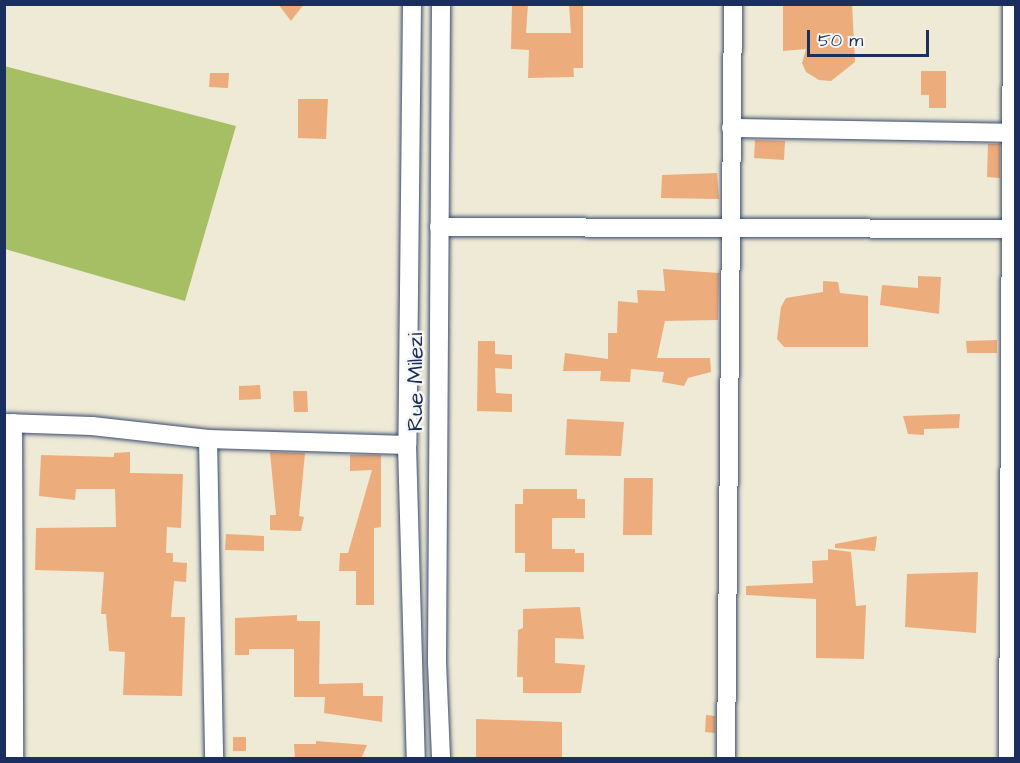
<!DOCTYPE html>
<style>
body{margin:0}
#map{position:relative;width:1020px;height:763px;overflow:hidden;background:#eeead5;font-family:"Architects Daughter",sans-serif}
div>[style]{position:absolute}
.green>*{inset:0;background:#a6be64}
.building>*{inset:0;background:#edac7c}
.roads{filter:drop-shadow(0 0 2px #3b4b70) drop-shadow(0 0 2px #3b4b70)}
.minor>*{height:18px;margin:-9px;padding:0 9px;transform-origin:9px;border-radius:9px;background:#fff}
span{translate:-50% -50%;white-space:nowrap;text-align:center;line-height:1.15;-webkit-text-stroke:5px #f6f6f2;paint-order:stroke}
.street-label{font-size:22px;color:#1b2f5e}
.frame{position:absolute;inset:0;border:6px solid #1b2f5e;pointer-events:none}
.scale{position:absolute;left:807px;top:30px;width:122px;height:27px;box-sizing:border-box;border:3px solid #1b2f5e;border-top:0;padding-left:8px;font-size:18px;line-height:21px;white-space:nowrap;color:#1b2f5e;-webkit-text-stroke:4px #f6f6f2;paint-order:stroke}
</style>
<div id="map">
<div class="green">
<div style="clip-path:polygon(4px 66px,236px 126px,185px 301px,5px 249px)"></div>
</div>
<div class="building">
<div style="clip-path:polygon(278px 4px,304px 4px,291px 21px)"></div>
<div style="clip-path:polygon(512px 4px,528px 4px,526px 33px,571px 33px,569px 4px,583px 4px,583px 68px,573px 68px,572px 47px,574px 77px,528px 78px,529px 50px,511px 49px)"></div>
<div style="clip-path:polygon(783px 4px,852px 4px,855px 62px,831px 81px,819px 80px,806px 72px,802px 63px,806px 49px,783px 51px)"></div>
<div style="clip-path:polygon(921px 71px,946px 71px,946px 108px,929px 108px,929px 95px,921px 95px)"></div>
<div style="clip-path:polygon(210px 73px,229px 73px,228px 88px,209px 87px)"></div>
<div style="clip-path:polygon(298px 99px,328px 99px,326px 139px,298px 138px)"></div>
<div style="clip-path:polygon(755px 140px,785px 141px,784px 160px,754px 158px)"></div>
<div style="clip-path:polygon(988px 144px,1000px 144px,1000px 178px,987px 177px)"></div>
<div style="clip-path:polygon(717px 173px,719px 199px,661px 198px,662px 175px)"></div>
<div style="clip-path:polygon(663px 269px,719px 273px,718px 320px,665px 321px,657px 358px,710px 358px,711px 372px,688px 378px,684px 386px,662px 382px,664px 372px,631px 369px,630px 382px,600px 381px,601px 371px,563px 371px,565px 353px,608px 359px,608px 333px,617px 333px,618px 301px,638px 303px,637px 290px,665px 291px)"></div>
<div style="clip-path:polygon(918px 276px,941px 277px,939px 314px,880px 305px,882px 285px,918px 288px)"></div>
<div style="clip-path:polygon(823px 281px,838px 282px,840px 293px,868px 296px,868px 347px,784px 347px,777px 339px,781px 307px,786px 298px,823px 292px)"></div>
<div style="clip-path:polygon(997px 340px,997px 353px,967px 353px,966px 341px)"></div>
<div style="clip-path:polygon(478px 341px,495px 341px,495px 354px,512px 355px,512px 369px,495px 368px,496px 393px,512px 394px,512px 412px,477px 411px)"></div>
<div style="clip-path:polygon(260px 385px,261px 399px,239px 400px,239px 386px)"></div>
<div style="clip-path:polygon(293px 391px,307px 391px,308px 412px,294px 412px)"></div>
<div style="clip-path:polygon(960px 414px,959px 428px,924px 429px,924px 435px,908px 434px,903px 416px)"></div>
<div style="clip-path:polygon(567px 419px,624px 422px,621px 456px,565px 455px)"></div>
<div style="clip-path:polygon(130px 452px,130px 473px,183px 474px,181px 528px,167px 527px,166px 553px,173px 553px,173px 562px,187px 563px,186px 582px,174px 581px,171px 617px,185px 617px,182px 696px,123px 695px,125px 652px,109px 651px,106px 614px,101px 614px,104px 572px,35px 570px,36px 528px,116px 527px,115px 489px,76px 489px,75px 500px,39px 496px,41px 455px,114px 457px,114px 453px)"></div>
<div style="clip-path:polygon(270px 452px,305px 453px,299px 516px,304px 517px,301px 531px,270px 530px,270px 515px,276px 515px)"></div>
<div style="clip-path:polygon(350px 455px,381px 455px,381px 527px,374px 528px,374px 605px,356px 605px,356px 571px,339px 571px,340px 553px,348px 553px,372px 470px,350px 471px)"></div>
<div style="clip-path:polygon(624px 478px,653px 478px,652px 535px,623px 535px)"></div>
<div style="clip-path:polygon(523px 489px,577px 489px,577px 499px,585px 499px,585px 518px,552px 518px,552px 549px,575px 549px,575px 553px,584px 553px,584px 572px,525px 572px,525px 553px,515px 553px,515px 504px,523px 504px)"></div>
<div style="clip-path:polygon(226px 534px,264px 536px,264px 551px,225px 550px)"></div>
<div style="clip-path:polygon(877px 536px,875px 551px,835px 548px,835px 544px)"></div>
<div style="clip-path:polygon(828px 549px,851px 552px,856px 606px,866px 605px,864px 659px,816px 658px,816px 599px,746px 595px,746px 586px,813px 583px,812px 561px,828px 560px)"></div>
<div style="clip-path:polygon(978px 572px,976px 633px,905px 627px,907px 574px)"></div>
<div style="clip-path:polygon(580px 607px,584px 639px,555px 638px,555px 663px,585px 665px,581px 693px,523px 693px,523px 677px,517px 677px,518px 630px,523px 628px,523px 609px)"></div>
<div style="clip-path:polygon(297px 615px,297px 621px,320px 621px,319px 684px,363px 683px,363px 696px,383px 696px,382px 722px,324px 713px,325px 697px,294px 697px,294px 649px,249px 649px,249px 655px,235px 655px,235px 618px)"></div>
<div style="clip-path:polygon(706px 715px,715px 716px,715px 733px,705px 732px)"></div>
<div style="clip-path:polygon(476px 719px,562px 722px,562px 759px,476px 759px)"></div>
<div style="clip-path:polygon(233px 737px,246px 737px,246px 751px,233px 751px)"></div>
<div style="clip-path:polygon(316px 741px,367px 745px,361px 759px,295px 759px,294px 744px,316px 744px)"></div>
</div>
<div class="roads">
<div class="minor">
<div style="left:412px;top:4px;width:441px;rotate:90.6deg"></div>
<div style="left:407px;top:445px;width:313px;rotate:88.4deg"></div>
<div style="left:441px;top:4px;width:658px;rotate:90.35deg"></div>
<div style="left:437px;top:662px;width:96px;rotate:87.6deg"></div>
<div style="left:731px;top:128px;width:282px;rotate:1deg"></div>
<div style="left:439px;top:227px;width:577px;rotate:0.2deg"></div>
<div style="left:4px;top:423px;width:88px;rotate:2deg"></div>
<div style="left:92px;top:426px;width:117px;rotate:6.4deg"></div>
<div style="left:208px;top:439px;width:199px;rotate:1.7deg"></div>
<div style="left:13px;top:423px;width:335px;rotate:89.8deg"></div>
<div style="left:208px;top:439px;width:319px;rotate:88.9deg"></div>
<div style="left:726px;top:758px;width:754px;rotate:-89.47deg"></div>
<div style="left:1008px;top:758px;width:754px;rotate:-89.7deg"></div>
</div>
</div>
<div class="street-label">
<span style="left:416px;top:382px;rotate:-90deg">Rue Milezi</span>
</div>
<div class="frame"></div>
<div class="scale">50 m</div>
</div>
